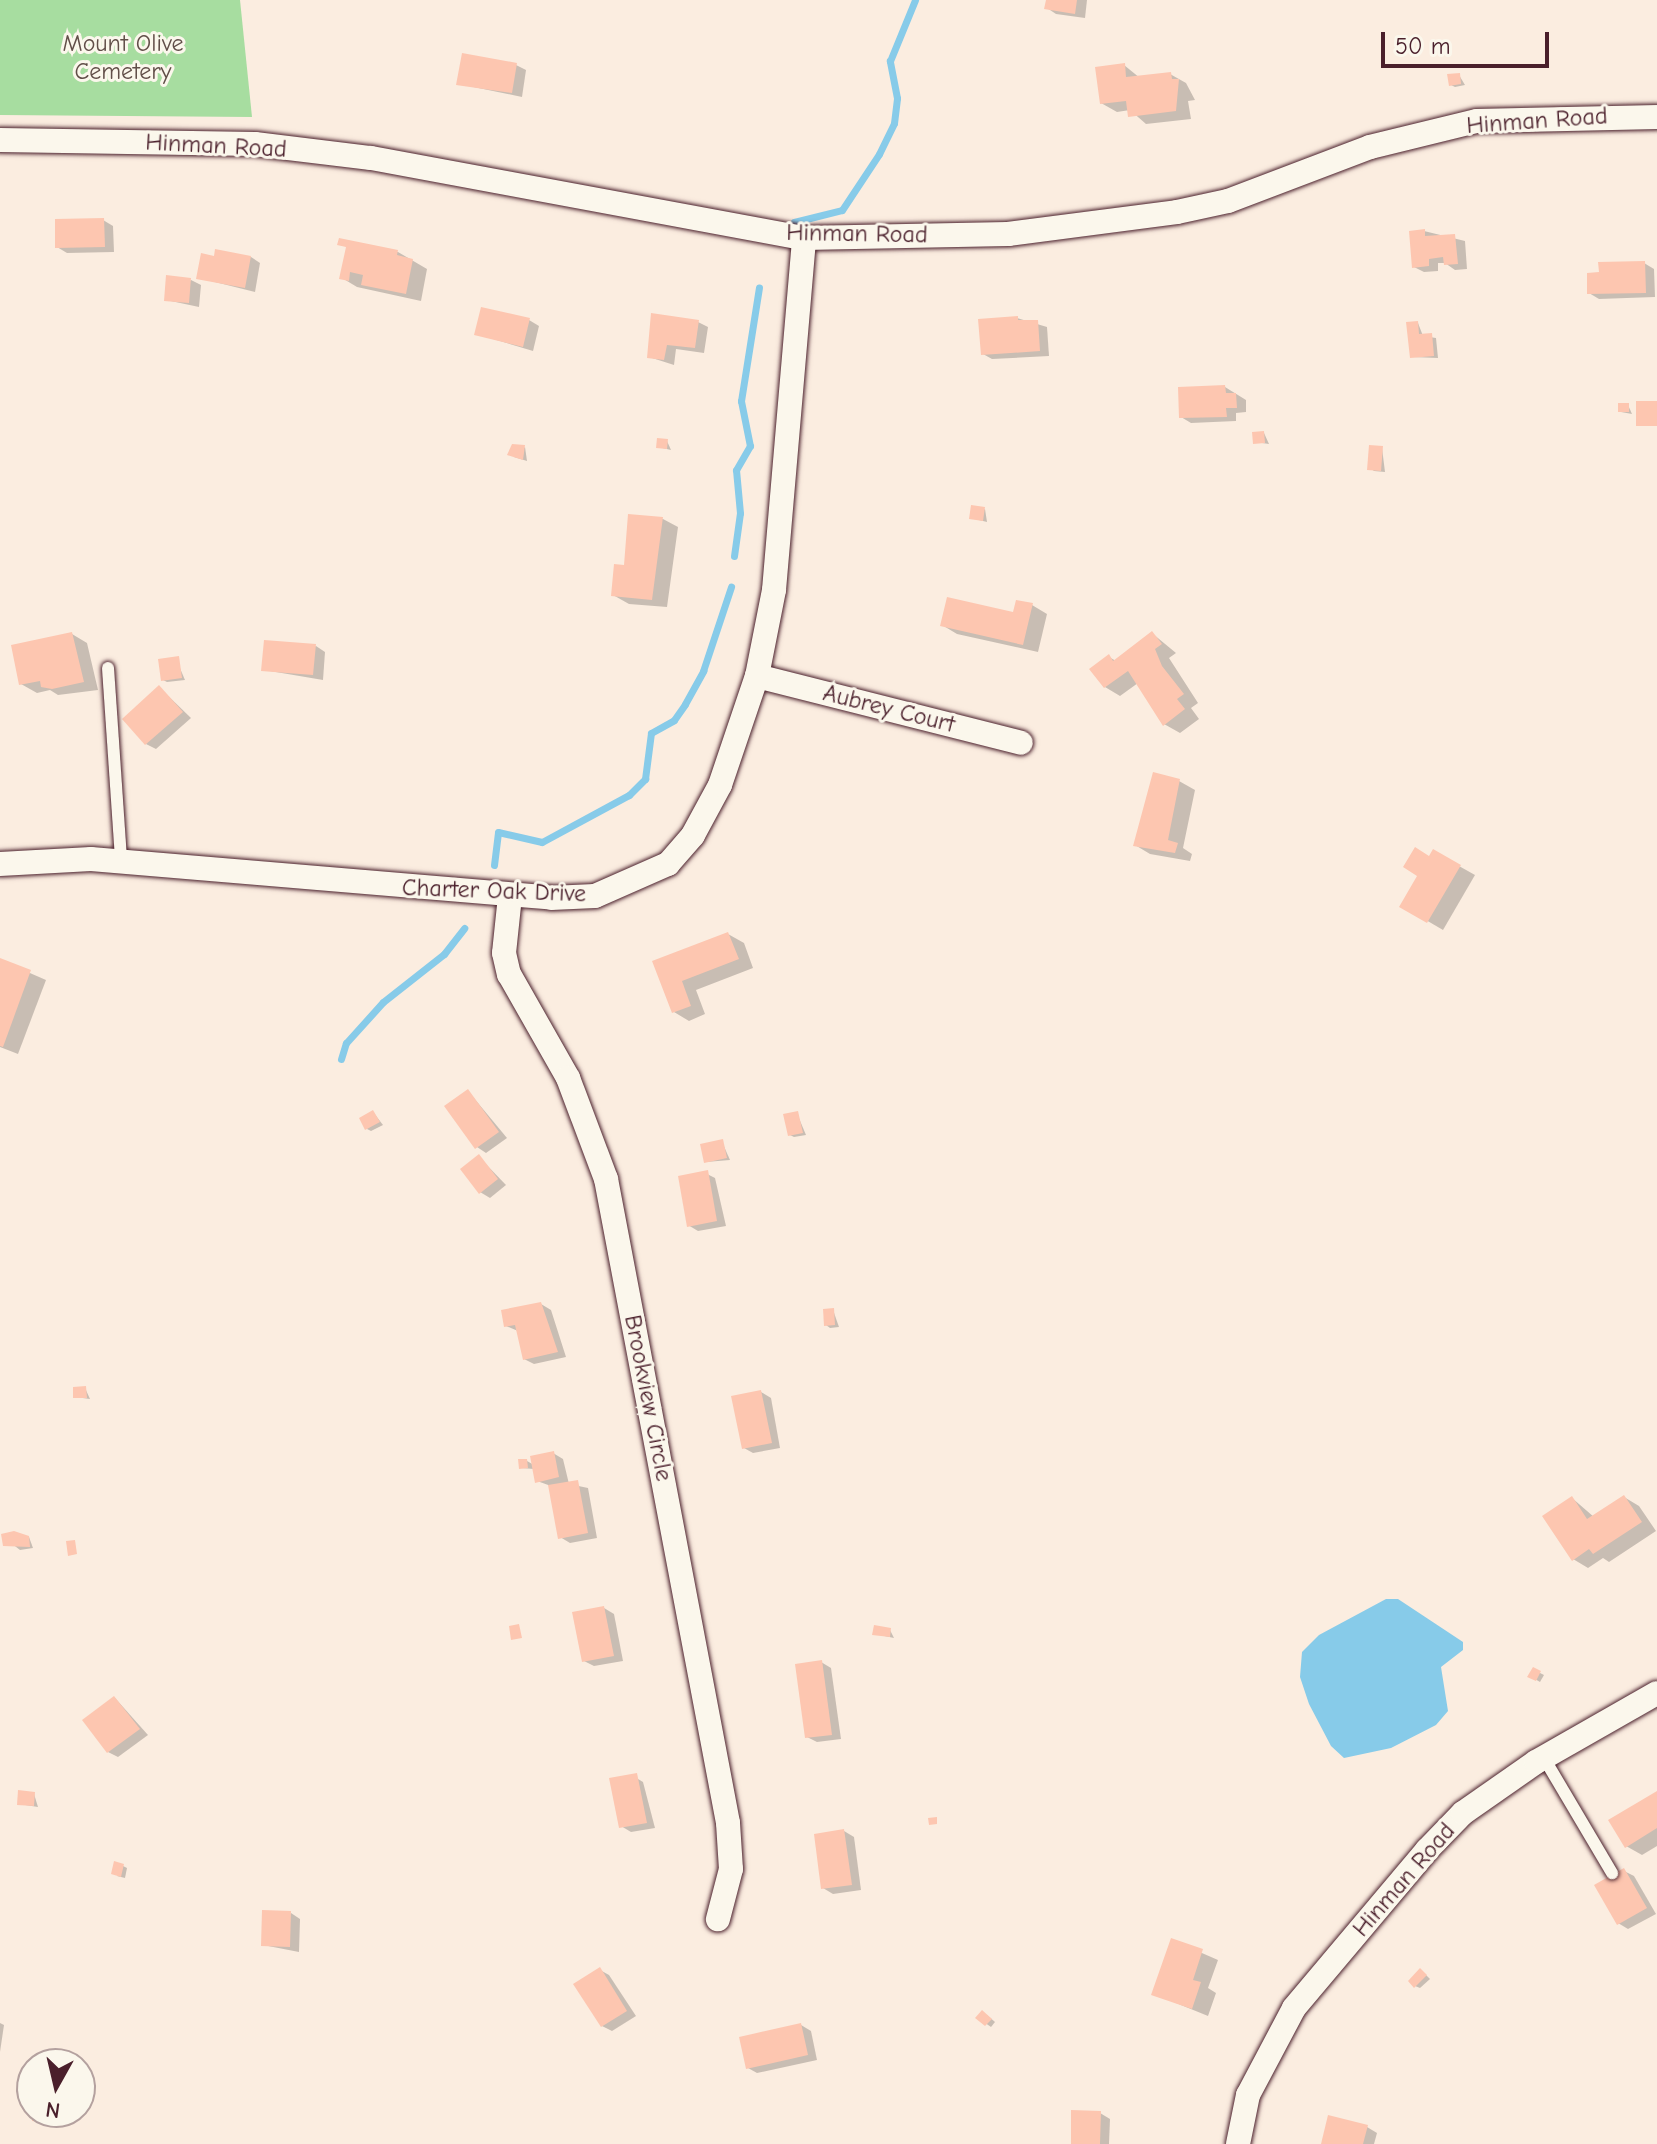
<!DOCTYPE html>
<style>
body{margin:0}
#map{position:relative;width:1657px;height:2144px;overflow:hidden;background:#fbede0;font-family:"Comic Neue",sans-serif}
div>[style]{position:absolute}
.green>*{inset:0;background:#a7dda0}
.water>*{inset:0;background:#87cbe9}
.shadow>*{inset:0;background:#0003}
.stream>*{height:7px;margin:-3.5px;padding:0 3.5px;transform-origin:3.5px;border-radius:3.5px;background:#87cbe9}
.building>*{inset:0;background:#fdc6b0}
.roads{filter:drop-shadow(0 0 2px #4a1f2b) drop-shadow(0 0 2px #4a1f2b)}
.service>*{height:12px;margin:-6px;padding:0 6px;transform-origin:6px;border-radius:6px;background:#fbf7ec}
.minor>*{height:24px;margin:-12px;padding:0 12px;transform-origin:12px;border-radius:12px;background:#fbf7ec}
span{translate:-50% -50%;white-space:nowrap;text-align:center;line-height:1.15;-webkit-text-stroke:6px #fbf7ec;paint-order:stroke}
.park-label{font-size:24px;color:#614e48}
.street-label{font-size:24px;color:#4a1f2b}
.north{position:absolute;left:16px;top:2048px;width:80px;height:80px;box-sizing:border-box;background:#fbf7ec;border:2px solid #b4a19f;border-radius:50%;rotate:188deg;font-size:22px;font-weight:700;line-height:32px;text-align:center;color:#4a1f2b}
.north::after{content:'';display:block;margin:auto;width:28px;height:36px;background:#4a1f2b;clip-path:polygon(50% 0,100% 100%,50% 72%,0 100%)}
.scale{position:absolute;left:1381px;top:32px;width:168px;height:36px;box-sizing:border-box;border:4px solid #4a1f2b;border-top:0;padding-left:10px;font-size:24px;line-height:28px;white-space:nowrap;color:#4a1f2b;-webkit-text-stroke:6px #fbf7ec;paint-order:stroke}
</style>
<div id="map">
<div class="green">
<div style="clip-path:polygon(0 0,240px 0,252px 117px,0 115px)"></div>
</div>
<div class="water">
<div style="clip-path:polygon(1386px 1599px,1398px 1599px,1463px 1642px,1463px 1650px,1441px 1667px,1448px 1711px,1436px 1725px,1391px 1748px,1344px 1758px,1331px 1746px,1309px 1704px,1300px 1677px,1302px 1652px,1319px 1635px)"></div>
</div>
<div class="shadow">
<div style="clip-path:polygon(1048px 0,1087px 0,1085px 18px,1056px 14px,1047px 8px)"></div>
<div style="clip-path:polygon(516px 65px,526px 70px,522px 97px,459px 84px)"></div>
<div style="clip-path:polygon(1124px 65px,1140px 78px,1170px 74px,1186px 83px,1195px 100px,1188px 101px,1191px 119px,1146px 124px,1130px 110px,1117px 112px,1101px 103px)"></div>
<div style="clip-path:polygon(1459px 75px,1465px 85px,1455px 87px,1451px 85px)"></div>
<div style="clip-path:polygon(103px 220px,113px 226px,114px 252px,67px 253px,57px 247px)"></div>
<div style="clip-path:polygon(1424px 231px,1465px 241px,1467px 269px,1455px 270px,1445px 263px,1438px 263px,1438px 271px,1424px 272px,1414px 267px)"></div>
<div style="clip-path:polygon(340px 240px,398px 252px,427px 269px,421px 301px,357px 287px,342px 278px,348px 249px)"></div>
<div style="clip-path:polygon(251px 257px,260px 263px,255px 292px,199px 278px,216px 258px)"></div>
<div style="clip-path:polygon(1644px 263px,1654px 269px,1655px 297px,1599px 299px,1589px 293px)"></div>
<div style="clip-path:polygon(191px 280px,201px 285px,199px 307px,166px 300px)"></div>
<div style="clip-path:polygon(1017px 318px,1047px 327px,1049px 356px,992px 359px,983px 354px)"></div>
<div style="clip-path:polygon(529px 320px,539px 326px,533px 351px,477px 334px)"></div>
<div style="clip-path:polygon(698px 322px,708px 327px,704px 353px,676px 349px,674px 365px,649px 357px)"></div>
<div style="clip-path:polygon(1418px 323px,1423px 336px,1436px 338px,1438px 358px,1412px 357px)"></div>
<div style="clip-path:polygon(1225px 387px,1246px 400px,1246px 412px,1236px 413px,1236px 421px,1191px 423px,1181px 417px)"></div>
<div style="clip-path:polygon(1628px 405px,1632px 414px,1621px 412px)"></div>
<div style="clip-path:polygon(1264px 433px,1269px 444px,1255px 442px)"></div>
<div style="clip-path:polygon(667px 441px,671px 450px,658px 447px)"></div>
<div style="clip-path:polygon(525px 447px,527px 461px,514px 457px)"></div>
<div style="clip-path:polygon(1382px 448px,1385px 472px,1374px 471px,1370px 468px)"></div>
<div style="clip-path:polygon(985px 509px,987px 522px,971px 518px)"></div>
<div style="clip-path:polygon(630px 516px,663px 519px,678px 527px,667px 607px,629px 604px,613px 595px,626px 567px)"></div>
<div style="clip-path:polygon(1032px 605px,1047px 614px,1038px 652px,957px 634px,942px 625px,1014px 615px)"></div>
<div style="clip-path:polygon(72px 634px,87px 643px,98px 690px,58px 695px,50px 690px,37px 693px,21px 684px)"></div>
<div style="clip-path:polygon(1153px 634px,1176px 653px,1169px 658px,1198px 703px,1191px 708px,1199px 719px,1180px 733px,1164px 724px,1138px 683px,1120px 696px,1105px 687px,1109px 657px,1116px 661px)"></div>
<div style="clip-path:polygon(316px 646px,325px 652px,323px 680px,264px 670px)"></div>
<div style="clip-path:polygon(176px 659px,185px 680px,167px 682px,163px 680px)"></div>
<div style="clip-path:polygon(160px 688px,191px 718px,156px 749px,146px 744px)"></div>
<div style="clip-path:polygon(1179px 781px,1195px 790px,1183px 848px,1192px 854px,1190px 861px,1150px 854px,1135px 845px)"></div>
<div style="clip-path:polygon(1434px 852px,1475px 875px,1443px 930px,1402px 906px)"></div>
<div style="clip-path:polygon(728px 934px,744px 943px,753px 968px,696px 990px,705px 1014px,689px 1021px,674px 1012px,655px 963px)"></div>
<div style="clip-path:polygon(0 960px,46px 980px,18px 1054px,0 1047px)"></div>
<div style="clip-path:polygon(468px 1091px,507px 1138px,486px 1153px,477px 1147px)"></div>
<div style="clip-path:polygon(373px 1112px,383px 1125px,371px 1131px,367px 1129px)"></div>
<div style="clip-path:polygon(798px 1116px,806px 1135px,794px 1137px,790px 1135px)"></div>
<div style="clip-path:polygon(722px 1142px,730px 1160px,706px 1162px)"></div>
<div style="clip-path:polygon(479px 1157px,506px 1185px,490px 1198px,480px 1192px)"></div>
<div style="clip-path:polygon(705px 1173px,715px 1178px,726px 1226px,698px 1231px,688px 1225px)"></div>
<div style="clip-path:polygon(541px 1304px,551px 1310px,566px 1357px,534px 1364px,524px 1359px,518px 1331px,506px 1326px)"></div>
<div style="clip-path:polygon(833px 1310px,839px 1327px,830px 1328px,826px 1325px)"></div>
<div style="clip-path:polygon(85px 1388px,90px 1399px,75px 1397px)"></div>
<div style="clip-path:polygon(761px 1392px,771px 1398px,780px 1448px,753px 1453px,744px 1448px)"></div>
<div style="clip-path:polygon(553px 1453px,563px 1459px,569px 1484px,588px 1488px,597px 1538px,570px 1543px,560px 1537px,551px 1486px,537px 1481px,534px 1469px,521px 1468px,527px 1461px,534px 1465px)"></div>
<div style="clip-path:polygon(1624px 1497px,1639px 1506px,1656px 1531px,1609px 1562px,1603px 1558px,1588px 1568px,1573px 1559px,1572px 1498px,1594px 1517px)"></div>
<div style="clip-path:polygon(2px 1536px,29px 1537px,33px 1548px,20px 1550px)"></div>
<div style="clip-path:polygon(604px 1608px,614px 1614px,623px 1661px,594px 1666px,584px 1661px)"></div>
<div style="clip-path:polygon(890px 1630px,894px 1638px,875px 1634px)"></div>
<div style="clip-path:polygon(821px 1662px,831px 1668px,841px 1739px,817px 1742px,807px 1737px)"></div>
<div style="clip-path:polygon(1534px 1670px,1544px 1675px,1540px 1682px,1530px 1676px)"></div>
<div style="clip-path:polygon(115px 1698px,148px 1735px,118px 1757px,108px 1752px)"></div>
<div style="clip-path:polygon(633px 1776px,643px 1782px,655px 1828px,631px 1832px,621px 1826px)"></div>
<div style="clip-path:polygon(1657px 1793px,1657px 1846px,1642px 1855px,1626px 1846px)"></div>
<div style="clip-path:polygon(34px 1794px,38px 1807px,19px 1804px)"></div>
<div style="clip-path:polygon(844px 1831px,854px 1837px,861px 1890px,833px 1894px,823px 1888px)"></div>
<div style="clip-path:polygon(123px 1866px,127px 1868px,125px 1878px,117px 1876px)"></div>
<div style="clip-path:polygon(1624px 1871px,1634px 1876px,1656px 1914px,1628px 1929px,1618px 1923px)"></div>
<div style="clip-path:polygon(291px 1913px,300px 1919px,299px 1952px,263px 1945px)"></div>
<div style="clip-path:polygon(1172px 1940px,1218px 1960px,1208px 1988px,1216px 1993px,1208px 2016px,1154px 1994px)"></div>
<div style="clip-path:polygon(600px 1970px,609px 1975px,636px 2016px,612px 2031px,602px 2026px)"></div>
<div style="clip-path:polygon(1424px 1973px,1430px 1979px,1420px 1988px,1415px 1986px)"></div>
<div style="clip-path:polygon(987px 2015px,995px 2022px,991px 2027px,978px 2018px)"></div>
<div style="clip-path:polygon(0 2023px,4px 2025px,0 2052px)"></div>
<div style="clip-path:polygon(801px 2025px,811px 2031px,817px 2060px,757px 2073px,748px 2068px)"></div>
<div style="clip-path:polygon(35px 2112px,68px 2112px,67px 2126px,38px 2122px)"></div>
<div style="clip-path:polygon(1100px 2113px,1110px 2119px,1109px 2144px,1073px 2144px)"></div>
<div style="clip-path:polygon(1367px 2127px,1377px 2133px,1374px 2144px,1323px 2144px)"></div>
</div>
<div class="stream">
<div style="left:794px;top:222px;width:49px;rotate:-14deg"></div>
<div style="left:842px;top:210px;width:67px;rotate:-56.5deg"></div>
<div style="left:879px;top:154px;width:34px;rotate:-64deg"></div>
<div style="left:894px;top:123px;width:25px;rotate:-83deg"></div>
<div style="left:897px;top:98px;width:38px;rotate:-101deg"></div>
<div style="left:890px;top:61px;width:66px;rotate:-67.7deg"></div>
<div style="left:734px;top:556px;width:43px;rotate:-82.1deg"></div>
<div style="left:740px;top:513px;width:43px;rotate:-95.3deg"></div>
<div style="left:736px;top:470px;width:28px;rotate:-60deg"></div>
<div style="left:750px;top:446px;width:46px;rotate:-101.3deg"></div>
<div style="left:741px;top:401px;width:115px;rotate:-81deg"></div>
<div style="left:494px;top:865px;width:33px;rotate:-83deg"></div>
<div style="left:498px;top:832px;width:45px;rotate:12.8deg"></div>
<div style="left:542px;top:842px;width:99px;rotate:-28.4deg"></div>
<div style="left:629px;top:795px;width:23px;rotate:-45deg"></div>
<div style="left:645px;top:779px;width:46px;rotate:-82.6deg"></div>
<div style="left:651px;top:733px;width:26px;rotate:-29deg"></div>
<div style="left:674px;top:720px;width:19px;rotate:-55deg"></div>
<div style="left:685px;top:704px;width:38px;rotate:-61deg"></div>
<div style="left:703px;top:671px;width:89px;rotate:-71.6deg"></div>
<div style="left:341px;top:1059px;width:17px;rotate:-73deg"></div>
<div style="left:346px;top:1043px;width:55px;rotate:-47.9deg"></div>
<div style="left:383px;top:1002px;width:78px;rotate:-38.2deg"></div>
<div style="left:444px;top:954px;width:33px;rotate:-52deg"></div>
</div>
<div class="building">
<div style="clip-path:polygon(1046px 0,1077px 0,1075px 14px,1044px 9px)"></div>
<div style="clip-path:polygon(462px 53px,517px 63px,512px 93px,456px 85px)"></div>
<div style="clip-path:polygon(1125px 63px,1126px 77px,1171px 72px,1172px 79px,1179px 79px,1176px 111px,1128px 117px,1126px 101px,1100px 104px,1095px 67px)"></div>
<div style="clip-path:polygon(1460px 73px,1461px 84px,1449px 86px,1447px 74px)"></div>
<div style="clip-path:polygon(104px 218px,105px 247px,55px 248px,55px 219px)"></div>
<div style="clip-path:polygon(1425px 229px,1425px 236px,1455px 234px,1458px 264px,1444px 265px,1443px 257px,1429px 259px,1429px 266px,1412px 268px,1409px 231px)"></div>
<div style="clip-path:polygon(339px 238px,398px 250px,397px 255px,413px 259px,406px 294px,361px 285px,363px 275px,350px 272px,349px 281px,339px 279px,346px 247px,337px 245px)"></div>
<div style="clip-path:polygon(215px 249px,251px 256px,245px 288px,196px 279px,201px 253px,214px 256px)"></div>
<div style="clip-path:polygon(1645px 261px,1646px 293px,1587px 294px,1587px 273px,1599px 272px,1598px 262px)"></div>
<div style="clip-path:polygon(166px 275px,191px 278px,189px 303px,164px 301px)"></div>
<div style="clip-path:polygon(481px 307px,530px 318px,523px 347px,474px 335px)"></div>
<div style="clip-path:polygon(651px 313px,699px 320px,695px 348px,667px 345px,664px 360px,647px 358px)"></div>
<div style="clip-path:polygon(1018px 316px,1018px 320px,1038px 320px,1040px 351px,981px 355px,978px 319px)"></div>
<div style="clip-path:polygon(1418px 321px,1419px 334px,1432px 333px,1434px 356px,1410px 358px,1406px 322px)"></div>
<div style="clip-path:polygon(1225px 385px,1226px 393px,1236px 393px,1237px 408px,1226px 408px,1227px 417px,1179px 418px,1178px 387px)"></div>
<div style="clip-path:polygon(1636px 401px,1657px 401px,1657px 426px,1636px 426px)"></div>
<div style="clip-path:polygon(1618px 403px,1629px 403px,1629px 412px,1618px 412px)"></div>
<div style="clip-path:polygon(1264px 431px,1265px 443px,1253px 444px,1252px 432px)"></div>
<div style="clip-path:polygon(657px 438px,668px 439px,667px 449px,656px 448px)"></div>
<div style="clip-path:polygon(512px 444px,525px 445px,523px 460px,507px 455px)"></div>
<div style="clip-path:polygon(1369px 445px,1383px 446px,1381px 471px,1367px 470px)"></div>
<div style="clip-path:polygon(971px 505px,985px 507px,983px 521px,969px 519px)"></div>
<div style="clip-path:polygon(628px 514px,663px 517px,652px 600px,611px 596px,614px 564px,624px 565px)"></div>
<div style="clip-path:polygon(947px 597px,1013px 612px,1016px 600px,1033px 603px,1023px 645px,940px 626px)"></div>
<div style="clip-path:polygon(1152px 631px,1162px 644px,1155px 649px,1162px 666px,1184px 694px,1177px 699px,1185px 709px,1163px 726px,1128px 671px,1104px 688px,1089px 669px,1109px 654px,1113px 661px)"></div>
<div style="clip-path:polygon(72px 632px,84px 682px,52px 689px,41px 687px,40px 681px,19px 685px,11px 645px)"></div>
<div style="clip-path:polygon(264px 640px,316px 644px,313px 675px,261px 671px)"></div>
<div style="clip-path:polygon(179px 656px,182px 678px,161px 681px,158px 659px)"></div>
<div style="clip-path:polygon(159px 685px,183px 712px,145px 745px,122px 719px)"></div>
<div style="clip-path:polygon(1153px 772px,1180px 779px,1168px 840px,1178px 843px,1175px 853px,1133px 846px)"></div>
<div style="clip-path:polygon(1415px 847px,1429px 856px,1433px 849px,1461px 865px,1427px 923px,1399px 907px,1417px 876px,1403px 867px)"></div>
<div style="clip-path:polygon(728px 932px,739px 959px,682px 981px,691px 1006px,672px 1013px,652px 961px)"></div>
<div style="clip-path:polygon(0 958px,31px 970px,3px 1047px,0 1046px)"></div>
<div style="clip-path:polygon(468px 1089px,499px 1132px,475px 1149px,444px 1106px)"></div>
<div style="clip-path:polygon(373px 1110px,380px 1122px,365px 1130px,359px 1118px)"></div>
<div style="clip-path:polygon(798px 1111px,803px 1133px,788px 1136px,783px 1114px)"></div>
<div style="clip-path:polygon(723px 1139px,727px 1158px,704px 1163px,700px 1144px)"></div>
<div style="clip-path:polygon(479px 1154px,498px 1179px,479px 1194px,460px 1169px)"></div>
<div style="clip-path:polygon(708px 1170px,717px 1221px,687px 1227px,678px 1176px)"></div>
<div style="clip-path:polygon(541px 1302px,558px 1352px,523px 1360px,515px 1325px,504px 1327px,501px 1310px)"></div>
<div style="clip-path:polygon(834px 1308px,835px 1325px,824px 1326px,823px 1309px)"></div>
<div style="clip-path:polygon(86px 1386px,87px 1398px,73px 1398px,73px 1387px)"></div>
<div style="clip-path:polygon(761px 1390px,772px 1443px,742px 1449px,731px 1396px)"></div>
<div style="clip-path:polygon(554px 1451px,559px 1477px,535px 1483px,530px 1456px)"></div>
<div style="clip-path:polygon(518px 1459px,527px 1459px,528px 1468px,519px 1469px)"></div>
<div style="clip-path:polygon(578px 1480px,588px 1533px,558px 1539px,548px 1485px)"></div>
<div style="clip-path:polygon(1624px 1495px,1642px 1522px,1593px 1554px,1589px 1549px,1572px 1561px,1542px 1516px,1572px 1496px,1587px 1519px)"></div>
<div style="clip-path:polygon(14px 1531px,29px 1536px,30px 1547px,3px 1546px,1px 1534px)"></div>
<div style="clip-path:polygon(75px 1540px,77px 1554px,68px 1556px,66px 1541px)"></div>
<div style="clip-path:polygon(604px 1606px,614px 1656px,582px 1662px,572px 1612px)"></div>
<div style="clip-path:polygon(519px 1624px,522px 1638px,511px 1640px,509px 1626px)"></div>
<div style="clip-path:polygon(874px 1625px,891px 1628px,890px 1637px,872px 1635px)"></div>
<div style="clip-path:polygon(822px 1660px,832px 1735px,805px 1738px,795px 1664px)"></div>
<div style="clip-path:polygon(1533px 1667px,1541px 1671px,1536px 1681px,1527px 1677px)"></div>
<div style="clip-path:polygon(114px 1696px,140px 1729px,107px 1753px,82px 1720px)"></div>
<div style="clip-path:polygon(637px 1773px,647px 1823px,619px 1828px,609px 1778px)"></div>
<div style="clip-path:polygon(18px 1790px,35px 1792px,34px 1806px,17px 1805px)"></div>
<div style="clip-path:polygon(1657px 1791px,1657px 1828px,1625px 1848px,1608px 1820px)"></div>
<div style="clip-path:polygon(937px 1817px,937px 1824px,929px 1825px,928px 1818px)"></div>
<div style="clip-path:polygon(844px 1829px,852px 1885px,821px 1889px,814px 1834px)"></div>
<div style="clip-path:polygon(114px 1861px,124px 1864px,121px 1877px,111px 1874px)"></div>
<div style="clip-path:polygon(1624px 1868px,1647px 1908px,1617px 1925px,1594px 1885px)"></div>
<div style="clip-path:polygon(262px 1910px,291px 1911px,290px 1947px,261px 1946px)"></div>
<div style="clip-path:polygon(1171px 1938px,1203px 1949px,1193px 1980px,1201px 1982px,1192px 2009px,1151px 1995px)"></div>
<div style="clip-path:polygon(600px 1967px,627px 2011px,601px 2027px,573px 1984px)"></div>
<div style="clip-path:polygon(1420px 1968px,1427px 1975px,1414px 1988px,1408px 1981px)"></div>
<div style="clip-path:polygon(982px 2010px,992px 2019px,985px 2026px,975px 2018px)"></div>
<div style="clip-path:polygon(801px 2023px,808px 2055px,746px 2069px,739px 2037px)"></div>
<div style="clip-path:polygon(1071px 2110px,1101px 2111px,1100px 2144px,1071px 2144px)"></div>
<div style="clip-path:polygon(33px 2112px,64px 2112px,63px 2125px,32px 2121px)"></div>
<div style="clip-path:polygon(1328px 2115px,1368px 2125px,1363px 2144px,1321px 2144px)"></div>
</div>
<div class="roads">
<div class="service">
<div style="left:108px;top:668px;width:193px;rotate:86.1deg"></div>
<div style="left:1544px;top:1758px;width:134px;rotate:59.4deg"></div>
</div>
<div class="minor">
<div style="left:0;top:140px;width:255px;rotate:0.9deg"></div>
<div style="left:255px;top:144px;width:117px;rotate:6.9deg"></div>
<div style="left:371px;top:158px;width:440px;rotate:10.5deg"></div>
<div style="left:804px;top:238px;width:204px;rotate:-1.1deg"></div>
<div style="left:1008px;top:234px;width:170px;rotate:-7.4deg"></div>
<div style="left:1177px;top:212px;width:52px;rotate:-12.2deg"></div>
<div style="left:1228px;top:201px;width:152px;rotate:-20.8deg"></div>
<div style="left:1370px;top:147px;width:110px;rotate:-13.7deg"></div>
<div style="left:1477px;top:121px;width:180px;rotate:-1.3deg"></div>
<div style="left:757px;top:676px;width:272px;rotate:14.2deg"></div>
<div style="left:0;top:864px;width:91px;rotate:-3.1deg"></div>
<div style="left:91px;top:859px;width:462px;rotate:4.8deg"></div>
<div style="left:551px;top:898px;width:44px;rotate:-2.6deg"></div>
<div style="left:595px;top:896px;width:80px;rotate:-23.7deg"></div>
<div style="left:668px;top:864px;width:38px;rotate:-49deg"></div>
<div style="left:693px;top:835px;width:57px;rotate:-61.6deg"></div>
<div style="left:720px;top:785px;width:115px;rotate:-71.3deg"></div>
<div style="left:757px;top:676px;width:88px;rotate:-78.8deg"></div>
<div style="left:774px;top:590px;width:353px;rotate:-85.1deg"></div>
<div style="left:510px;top:896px;width:57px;rotate:96deg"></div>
<div style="left:504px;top:953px;width:22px;rotate:77deg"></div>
<div style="left:509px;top:974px;width:120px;rotate:60.4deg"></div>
<div style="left:568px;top:1078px;width:108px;rotate:69.4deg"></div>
<div style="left:606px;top:1179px;width:655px;rotate:79.27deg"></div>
<div style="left:728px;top:1823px;width:46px;rotate:86.3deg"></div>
<div style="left:731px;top:1869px;width:52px;rotate:104.6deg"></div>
<div style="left:1238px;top:2144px;width:50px;rotate:-78.5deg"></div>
<div style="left:1248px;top:2095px;width:98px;rotate:-62.1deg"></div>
<div style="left:1294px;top:2008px;width:207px;rotate:-49.9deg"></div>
<div style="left:1427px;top:1850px;width:52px;rotate:-45.8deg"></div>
<div style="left:1463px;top:1813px;width:89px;rotate:-34.9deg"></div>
<div style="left:1536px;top:1762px;width:139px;rotate:-29.7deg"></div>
</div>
</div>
<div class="park-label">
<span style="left:123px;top:58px">Mount Olive<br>Cemetery</span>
</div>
<div class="street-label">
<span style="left:1537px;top:121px;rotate:-4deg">Hinman Road</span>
<span style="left:216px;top:146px;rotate:3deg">Hinman Road</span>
<span style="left:857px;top:234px;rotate:1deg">Hinman Road</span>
<span style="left:889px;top:709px;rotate:14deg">Aubrey Court</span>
<span style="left:494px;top:891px;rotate:2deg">Charter Oak Drive</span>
<span style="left:648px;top:1398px;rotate:79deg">Brookview Circle</span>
<span style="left:1404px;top:1880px;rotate:-49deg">Hinman Road</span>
</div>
<div class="north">N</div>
<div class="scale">50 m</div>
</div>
